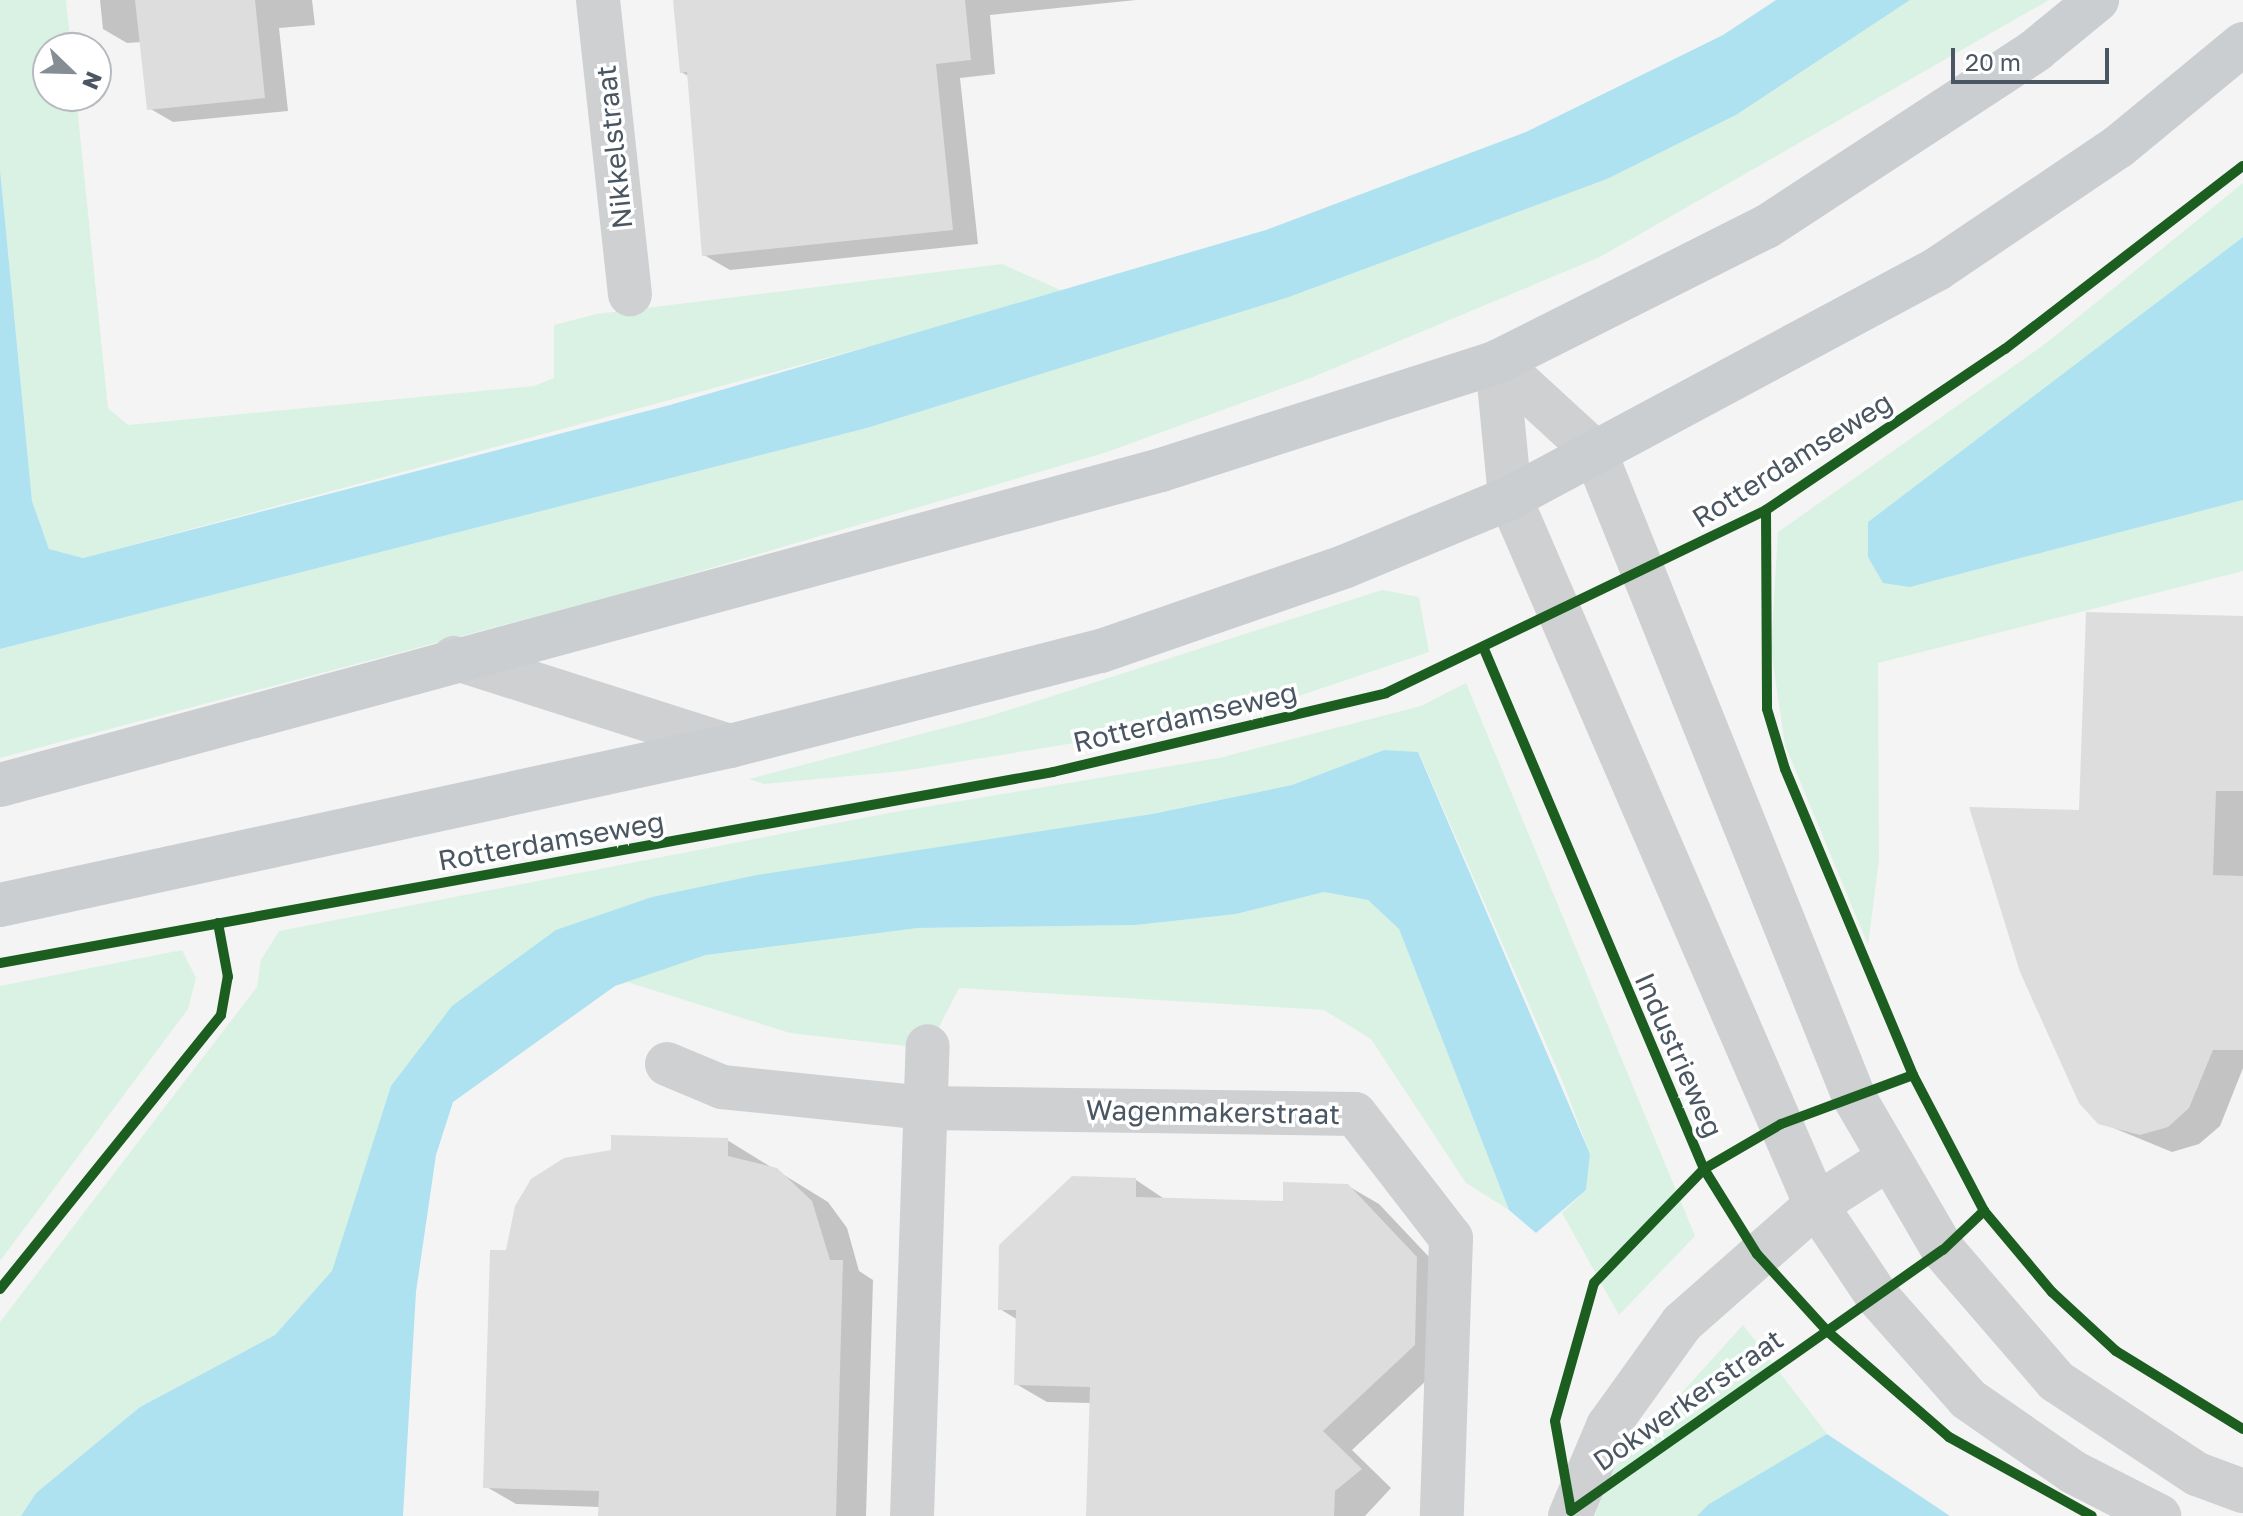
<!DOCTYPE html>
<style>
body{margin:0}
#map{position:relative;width:2243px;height:1516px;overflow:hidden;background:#f4f4f4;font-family:"Golos Text",sans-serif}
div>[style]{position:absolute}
.green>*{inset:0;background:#d9f2e3}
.water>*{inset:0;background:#aee2f0}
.shadow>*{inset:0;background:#0003}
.building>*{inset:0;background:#ddddde}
.minor>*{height:44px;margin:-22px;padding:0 22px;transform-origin:22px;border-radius:22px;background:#ced0d2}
.major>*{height:44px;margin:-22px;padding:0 22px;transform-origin:22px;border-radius:22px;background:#caced1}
.cycleway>*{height:10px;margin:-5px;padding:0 5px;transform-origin:5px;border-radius:5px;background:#1b5e20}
span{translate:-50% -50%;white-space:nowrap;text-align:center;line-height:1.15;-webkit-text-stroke:7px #fff;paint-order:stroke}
.street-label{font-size:28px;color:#4a5661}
.north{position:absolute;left:32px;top:32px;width:80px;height:80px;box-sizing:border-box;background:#fff;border:2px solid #b7bbc0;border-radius:50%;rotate:113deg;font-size:22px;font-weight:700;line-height:32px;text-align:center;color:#4a5661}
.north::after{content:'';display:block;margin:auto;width:28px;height:36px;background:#868d94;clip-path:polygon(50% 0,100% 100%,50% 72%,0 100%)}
.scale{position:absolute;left:1951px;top:48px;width:158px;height:36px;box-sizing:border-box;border:4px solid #4a5661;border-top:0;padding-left:10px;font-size:24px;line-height:28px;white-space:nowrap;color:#4a5661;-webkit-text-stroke:6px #fff;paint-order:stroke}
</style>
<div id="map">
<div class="green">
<div style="clip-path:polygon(0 0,66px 0,71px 48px,48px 48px,48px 96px,76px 96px,108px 408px,128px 425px,534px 386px,554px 378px,554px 325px,597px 314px,1002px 264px,1067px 293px,83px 558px,49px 549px,32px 501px,0 169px)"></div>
<div style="clip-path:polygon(1910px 0,2049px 0,1600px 257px,1313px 377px,1104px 453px,632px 591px,0 758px,0 649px,867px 428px,1289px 297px,1607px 179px,1736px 115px)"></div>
<div style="clip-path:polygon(2243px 183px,2243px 237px,1868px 522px,1910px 587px,2243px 500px,2243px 571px,1878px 663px,1879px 860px,1868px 945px,1785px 745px,1771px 650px,1778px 532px,2045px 344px)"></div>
<div style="clip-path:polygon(1382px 590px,1419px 597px,1429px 652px,1240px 716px,903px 771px,764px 784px,749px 779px,990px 716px)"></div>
<div style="clip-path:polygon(1466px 683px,1695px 1236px,1619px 1315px,1562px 1213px,1586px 1190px,1590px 1154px,1562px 1080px,1419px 753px,1384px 750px,1292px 785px,1152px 814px,652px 897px,362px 1188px,332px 1272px,275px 1335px,140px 1407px,36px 1493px,21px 1516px,0 1516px,0 1322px,257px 987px,261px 960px,279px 931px,889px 813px,1219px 758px,1421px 706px)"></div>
<div style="clip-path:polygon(1324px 892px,1368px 900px,1399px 929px,1509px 1210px,1466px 1183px,1371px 1039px,1324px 1010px,959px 988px,934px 1037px,906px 1046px,790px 1033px,627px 982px,706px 955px,794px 941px,918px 928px,1136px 925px,1236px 914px)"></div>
<div style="clip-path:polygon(182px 950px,196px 978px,188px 1009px,0 1261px,0 986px)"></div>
<div style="clip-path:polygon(1743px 1325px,1827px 1434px,1697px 1516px,1595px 1516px,1612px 1470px)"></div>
</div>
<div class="water">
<div style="clip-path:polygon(1776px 0,1910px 0,1736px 115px,1607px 179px,1289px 297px,867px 428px,0 649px,0 169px,32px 501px,49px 549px,83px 558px,670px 405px,1266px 230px,1526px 132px,1723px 35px)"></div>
<div style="clip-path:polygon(2243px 237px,2243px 500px,1910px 587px,1883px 583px,1868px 557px,1868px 522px)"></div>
<div style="clip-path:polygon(1384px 750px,1418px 752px,1590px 1154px,1586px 1190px,1536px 1233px,1509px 1210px,1399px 929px,1368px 900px,1324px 892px,1236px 914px,1136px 925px,918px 928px,706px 955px,615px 986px,453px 1102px,436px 1155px,416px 1292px,403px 1516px,21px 1516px,36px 1493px,140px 1407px,275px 1335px,332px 1271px,391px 1086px,452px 1006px,556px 930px,652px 897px,757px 875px,1152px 814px,1292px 785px)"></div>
<div style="clip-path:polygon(1827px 1434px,1950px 1516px,1697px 1516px,1709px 1504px)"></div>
</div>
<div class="shadow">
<div style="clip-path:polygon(100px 0,312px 0,315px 25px,279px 28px,288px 111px,173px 122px,149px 108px,142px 42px,127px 43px,103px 29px)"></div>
<div style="clip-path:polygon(675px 0,1136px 0,990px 15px,995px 74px,960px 78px,978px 244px,730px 270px,704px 255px,690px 77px,681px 72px)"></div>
<div style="clip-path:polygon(2243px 618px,2243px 1068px,2220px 1126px,2199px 1144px,2172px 1152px,2099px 1122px,2081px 812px)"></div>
<div style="clip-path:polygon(727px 1140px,828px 1202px,847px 1228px,859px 1271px,873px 1280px,866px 1516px,600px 1516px,600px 1507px,516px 1504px,485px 1486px,508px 1252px)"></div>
<div style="clip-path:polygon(1136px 1180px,1166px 1200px,1285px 1203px,1348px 1186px,1379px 1204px,1447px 1276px,1445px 1363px,1352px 1450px,1391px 1488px,1365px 1516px,1088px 1516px,1091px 1403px,1047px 1402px,1016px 1384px,1018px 1320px,1000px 1309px)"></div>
</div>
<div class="building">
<div style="clip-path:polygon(135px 0,255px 0,265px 98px,147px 110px)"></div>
<div style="clip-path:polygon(673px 0,965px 0,971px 60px,936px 64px,953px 230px,702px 256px,687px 72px,680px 73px)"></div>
<div style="clip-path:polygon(2086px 612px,2243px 616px,2243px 791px,2216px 791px,2213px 875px,2243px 876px,2243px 1050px,2213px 1050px,2189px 1108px,2168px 1127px,2140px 1135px,2098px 1124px,2079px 1103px,2020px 972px,1969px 807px,2079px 810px)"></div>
<div style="clip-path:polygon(611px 1135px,728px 1138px,728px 1156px,777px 1168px,812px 1201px,830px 1260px,843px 1260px,836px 1516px,598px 1516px,599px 1491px,483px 1488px,490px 1250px,506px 1250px,515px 1206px,531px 1179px,564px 1158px,611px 1150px)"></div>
<div style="clip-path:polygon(1072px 1176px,1136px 1178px,1136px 1197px,1283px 1201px,1283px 1182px,1348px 1184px,1417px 1257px,1415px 1345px,1323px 1431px,1362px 1469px,1335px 1491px,1334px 1516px,1086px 1516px,1090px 1387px,1014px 1385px,1016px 1310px,998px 1310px,999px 1245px)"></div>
</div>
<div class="minor">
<div style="left:598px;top:0;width:296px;rotate:83.8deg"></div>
<div style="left:1497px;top:362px;width:133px;rotate:42.6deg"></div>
<div style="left:1595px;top:452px;width:695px;rotate:68.12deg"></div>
<div style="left:1854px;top:1097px;width:177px;rotate:59.8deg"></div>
<div style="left:1943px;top:1250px;width:173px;rotate:49.2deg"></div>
<div style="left:2056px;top:1381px;width:169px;rotate:33.4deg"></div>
<div style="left:2197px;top:1474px;width:49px;rotate:20.3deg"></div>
<div style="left:1497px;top:362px;width:137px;rotate:84.5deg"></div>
<div style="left:1510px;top:498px;width:770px;rotate:66.6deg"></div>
<div style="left:1816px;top:1205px;width:110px;rotate:56.2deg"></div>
<div style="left:1877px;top:1296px;width:137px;rotate:48.5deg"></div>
<div style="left:1968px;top:1399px;width:128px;rotate:34.8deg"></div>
<div style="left:2073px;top:1472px;width:97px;rotate:27.1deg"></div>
<div style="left:454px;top:658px;width:290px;rotate:17.7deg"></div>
<div style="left:667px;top:1064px;width:60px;rotate:22.7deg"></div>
<div style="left:722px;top:1087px;width:203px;rotate:5.9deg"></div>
<div style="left:924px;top:1108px;width:431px;rotate:0.8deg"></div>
<div style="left:1355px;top:1114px;width:157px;rotate:52.3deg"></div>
<div style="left:1451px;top:1238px;width:278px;rotate:91.9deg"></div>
<div style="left:912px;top:1516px;width:470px;rotate:-88.1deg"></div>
<div style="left:1570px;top:1516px;width:98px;rotate:-67.1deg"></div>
<div style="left:1608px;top:1426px;width:127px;rotate:-54.3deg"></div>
<div style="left:1682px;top:1323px;width:179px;rotate:-41.4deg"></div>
<div style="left:1816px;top:1205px;width:85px;rotate:-32.6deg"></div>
</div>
<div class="major">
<div style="left:0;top:785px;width:1203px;rotate:-15.18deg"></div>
<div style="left:1161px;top:470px;width:353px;rotate:-17.8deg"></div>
<div style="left:1497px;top:362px;width:301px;rotate:-26.7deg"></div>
<div style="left:1766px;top:227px;width:323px;rotate:-33.2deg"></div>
<div style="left:2036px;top:50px;width:79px;rotate:-39.3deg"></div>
<div style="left:0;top:905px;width:747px;rotate:-12.29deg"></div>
<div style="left:730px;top:746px;width:383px;rotate:-14.4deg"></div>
<div style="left:1101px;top:651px;width:259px;rotate:-19.1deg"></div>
<div style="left:1346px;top:566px;width:178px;rotate:-22.5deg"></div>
<div style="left:1510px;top:498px;width:485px;rotate:-28.2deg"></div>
<div style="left:1937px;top:269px;width:218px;rotate:-34deg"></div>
<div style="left:2118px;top:147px;width:162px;rotate:-39.5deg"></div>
</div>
<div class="cycleway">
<div style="left:1766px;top:510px;width:199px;rotate:89.7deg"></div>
<div style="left:1767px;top:709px;width:63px;rotate:73.3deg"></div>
<div style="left:1785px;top:769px;width:332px;rotate:67.3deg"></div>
<div style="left:1913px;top:1075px;width:153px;rotate:62.4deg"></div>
<div style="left:1984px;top:1211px;width:106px;rotate:50deg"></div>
<div style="left:2052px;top:1292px;width:87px;rotate:42.7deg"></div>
<div style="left:2116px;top:1351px;width:149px;rotate:31.6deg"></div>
<div style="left:1484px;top:649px;width:565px;rotate:67.07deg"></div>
<div style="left:1704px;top:1169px;width:100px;rotate:58.1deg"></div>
<div style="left:1757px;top:1254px;width:104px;rotate:47.7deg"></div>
<div style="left:1827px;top:1331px;width:162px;rotate:41deg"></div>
<div style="left:1949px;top:1437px;width:163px;rotate:28.9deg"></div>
<div style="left:0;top:963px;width:1070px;rotate:-10.28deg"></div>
<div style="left:1053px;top:772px;width:342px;rotate:-13.3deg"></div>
<div style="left:1386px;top:693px;width:422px;rotate:-25.7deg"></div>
<div style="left:1766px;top:510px;width:288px;rotate:-34deg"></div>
<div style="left:2005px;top:349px;width:300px;rotate:-37.6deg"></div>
<div style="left:1913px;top:1075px;width:141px;rotate:159.6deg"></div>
<div style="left:1781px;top:1124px;width:89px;rotate:149.7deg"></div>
<div style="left:1704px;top:1169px;width:158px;rotate:134deg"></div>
<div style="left:1594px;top:1283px;width:143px;rotate:105.8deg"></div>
<div style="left:1555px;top:1421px;width:91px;rotate:79.9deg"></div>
<div style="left:1571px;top:1511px;width:454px;rotate:-35.1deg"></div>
<div style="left:1943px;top:1250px;width:57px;rotate:-43.6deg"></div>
<div style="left:0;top:1289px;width:352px;rotate:-51.1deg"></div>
<div style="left:221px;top:1015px;width:39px;rotate:-80deg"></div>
<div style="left:228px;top:977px;width:55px;rotate:-100.5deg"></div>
</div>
<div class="street-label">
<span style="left:614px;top:147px;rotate:-96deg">Nikkelstraat</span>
<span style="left:1792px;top:460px;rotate:-32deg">Rotterdamseweg</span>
<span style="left:1185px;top:717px;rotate:-13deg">Rotterdamseweg</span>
<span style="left:551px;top:841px;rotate:-10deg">Rotterdamseweg</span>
<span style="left:1679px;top:1055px;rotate:66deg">Industrieweg</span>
<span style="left:1213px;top:1112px;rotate:1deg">Wagenmakerstraat</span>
<span style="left:1688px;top:1400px;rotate:-35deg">Dokwerkerstraat</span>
</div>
<div class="north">N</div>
<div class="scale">20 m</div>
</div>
